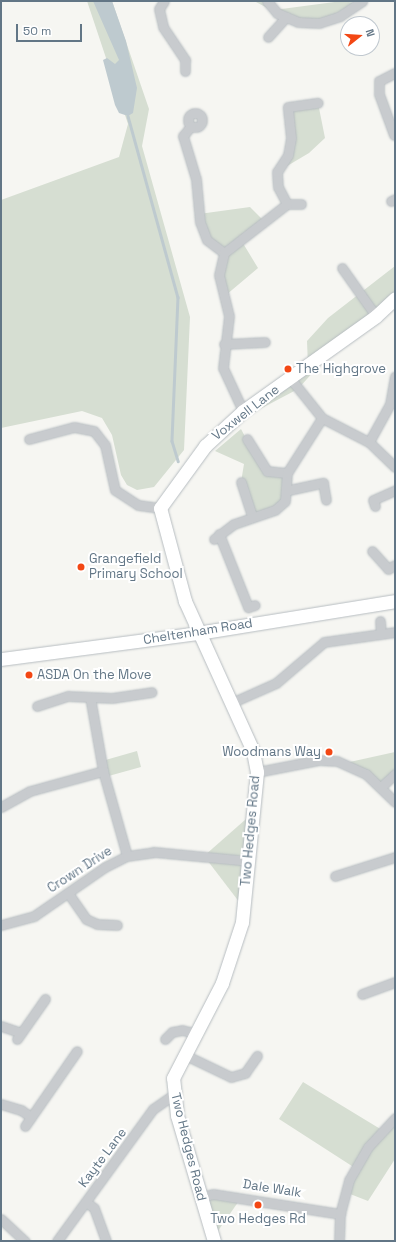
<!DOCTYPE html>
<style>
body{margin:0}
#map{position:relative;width:396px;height:1242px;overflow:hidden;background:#f6f6f2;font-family:"Space Grotesk",sans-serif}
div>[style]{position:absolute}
.green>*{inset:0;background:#d6ded2}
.water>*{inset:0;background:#becacf}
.stream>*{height:2.5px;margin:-1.25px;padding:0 1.25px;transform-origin:1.25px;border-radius:1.25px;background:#becacf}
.roads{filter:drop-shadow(0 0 1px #b7bdc1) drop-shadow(0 0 1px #b7bdc1)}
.street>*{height:9px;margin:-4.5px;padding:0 4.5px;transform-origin:4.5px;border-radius:4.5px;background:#c8cbce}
.street>.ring{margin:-4.5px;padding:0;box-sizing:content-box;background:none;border:9px solid #c8cbce;border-radius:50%}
.secondary>*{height:13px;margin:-6.5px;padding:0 6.5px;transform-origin:6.5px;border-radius:6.5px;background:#fff}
.dots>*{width:11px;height:11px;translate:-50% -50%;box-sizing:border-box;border:2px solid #fff;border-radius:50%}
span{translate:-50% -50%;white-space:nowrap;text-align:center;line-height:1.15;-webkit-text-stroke:4px #fff;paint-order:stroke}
.poi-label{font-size:13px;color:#627686}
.left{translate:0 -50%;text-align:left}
.right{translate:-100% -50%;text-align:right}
.street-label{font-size:13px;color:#627686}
.frame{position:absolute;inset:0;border:2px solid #627686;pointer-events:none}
.north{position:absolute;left:340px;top:16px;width:40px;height:40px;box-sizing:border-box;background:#fff;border:1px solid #c0c8cf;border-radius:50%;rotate:73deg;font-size:11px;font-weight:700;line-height:16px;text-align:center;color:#627686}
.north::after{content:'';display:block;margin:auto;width:14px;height:18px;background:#f34714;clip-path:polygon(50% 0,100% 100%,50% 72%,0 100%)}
.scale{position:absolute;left:16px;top:24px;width:66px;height:18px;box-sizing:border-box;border:2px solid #627686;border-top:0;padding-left:5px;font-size:12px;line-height:14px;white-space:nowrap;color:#627686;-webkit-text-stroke:3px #fff;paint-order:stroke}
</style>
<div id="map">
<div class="green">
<div style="clip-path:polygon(87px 1px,112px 1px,149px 109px,142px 146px,190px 317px,184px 450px,154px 487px,137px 490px,127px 485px,121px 475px,112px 435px,102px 418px,82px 411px,1px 428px,1px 200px,119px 157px,128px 124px)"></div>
<div style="clip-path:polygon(254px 1px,267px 1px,274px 10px,342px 1px,355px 3px,319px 23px,277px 13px)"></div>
<div style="clip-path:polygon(318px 103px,325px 138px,309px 153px,277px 172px,288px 155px,288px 107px)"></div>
<div style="clip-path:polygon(250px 207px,265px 222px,241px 240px,258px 268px,226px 295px,219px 275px,224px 253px,207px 240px,199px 214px)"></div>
<div style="clip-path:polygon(395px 266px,395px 298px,341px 341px,298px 389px,224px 428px,308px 366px,307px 341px,328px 318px)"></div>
<div style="clip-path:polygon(241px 429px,260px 465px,287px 473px,285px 501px,252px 516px,241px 482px,244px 464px,215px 451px)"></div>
<div style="clip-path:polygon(137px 751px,141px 767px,105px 777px,102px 761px)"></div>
<div style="clip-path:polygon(395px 752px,395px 774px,382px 786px,345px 763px)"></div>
<div style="clip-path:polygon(254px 812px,243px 907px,204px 856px)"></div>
<div style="clip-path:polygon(303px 1082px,382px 1130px,395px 1118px,395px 1159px,368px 1201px,345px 1192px,355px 1168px,279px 1119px)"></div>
<div style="clip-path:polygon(201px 1197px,241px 1198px,213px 1238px)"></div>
</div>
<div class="water">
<div style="clip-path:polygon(93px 1px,112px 1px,126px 41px,137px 88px,133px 113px,128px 116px,119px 113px,115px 105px,103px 60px,107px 58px,115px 64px,119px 60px)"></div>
</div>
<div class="stream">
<div style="left:128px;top:116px;width:188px;rotate:74.6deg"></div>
<div style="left:178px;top:297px;width:144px;rotate:92.4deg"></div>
<div style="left:172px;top:441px;width:21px;rotate:73deg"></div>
</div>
<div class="roads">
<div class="street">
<div style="left:164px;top:1px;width:9px;rotate:122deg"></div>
<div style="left:159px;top:9px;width:18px;rotate:77deg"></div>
<div style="left:163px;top:27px;width:40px;rotate:56deg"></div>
<div style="left:185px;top:60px;width:11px;rotate:90deg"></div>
<div style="left:267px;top:1px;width:16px;rotate:50deg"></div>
<div style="left:277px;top:13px;width:23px;rotate:23deg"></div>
<div style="left:298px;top:22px;width:21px;rotate:3deg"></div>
<div style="left:319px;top:23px;width:22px;rotate:-18deg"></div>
<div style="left:340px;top:16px;width:27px;rotate:-34deg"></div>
<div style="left:268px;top:37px;width:27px;rotate:-48deg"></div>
<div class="ring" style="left:188px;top:113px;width:5px;height:5px"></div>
<div style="left:191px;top:126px;width:13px;rotate:129deg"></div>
<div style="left:183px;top:136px;width:45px;rotate:73.2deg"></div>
<div style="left:196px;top:179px;width:43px;rotate:84.7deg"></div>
<div style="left:200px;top:222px;width:19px;rotate:69deg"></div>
<div style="left:207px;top:240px;width:21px;rotate:37deg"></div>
<div style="left:394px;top:135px;width:44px;rotate:-110.1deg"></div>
<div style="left:379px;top:94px;width:13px;rotate:-90deg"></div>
<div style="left:379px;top:81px;width:18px;rotate:-27deg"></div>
<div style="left:391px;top:201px;width:4px;rotate:-27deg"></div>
<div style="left:301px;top:204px;width:14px;rotate:180deg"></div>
<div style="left:287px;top:204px;width:19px;rotate:-118deg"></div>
<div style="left:278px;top:187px;width:15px;rotate:-94deg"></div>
<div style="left:277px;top:172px;width:20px;rotate:-57deg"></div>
<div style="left:288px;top:155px;width:17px;rotate:-80deg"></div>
<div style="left:291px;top:138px;width:31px;rotate:-96deg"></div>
<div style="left:288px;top:107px;width:30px;rotate:-8deg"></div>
<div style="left:342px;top:268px;width:59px;rotate:54.7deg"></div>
<div style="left:224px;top:344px;width:41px;rotate:-2.8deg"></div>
<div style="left:290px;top:378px;width:51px;rotate:51.3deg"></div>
<div style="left:322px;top:418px;width:53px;rotate:27.1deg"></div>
<div style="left:369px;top:442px;width:36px;rotate:44deg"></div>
<div style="left:243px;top:411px;width:47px;rotate:-114.9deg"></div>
<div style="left:223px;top:368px;width:52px;rotate:-83.4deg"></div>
<div style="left:229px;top:316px;width:42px;rotate:-103.7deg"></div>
<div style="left:219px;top:275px;width:23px;rotate:-77deg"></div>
<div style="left:224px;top:253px;width:80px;rotate:-37.9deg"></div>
<div style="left:29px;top:439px;width:47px;rotate:-14.9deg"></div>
<div style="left:74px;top:427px;width:20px;rotate:11deg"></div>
<div style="left:94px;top:431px;width:18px;rotate:52deg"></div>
<div style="left:105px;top:445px;width:46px;rotate:77.5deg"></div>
<div style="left:115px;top:490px;width:27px;rotate:33deg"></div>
<div style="left:138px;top:505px;width:22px;rotate:8deg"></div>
<div style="left:247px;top:439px;width:38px;rotate:58deg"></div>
<div style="left:267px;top:471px;width:20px;rotate:6deg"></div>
<div style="left:369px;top:442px;width:43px;rotate:-61.1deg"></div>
<div style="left:390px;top:404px;width:28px;rotate:-80deg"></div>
<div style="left:241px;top:482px;width:36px;rotate:72deg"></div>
<div style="left:289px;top:490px;width:35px;rotate:-12deg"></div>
<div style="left:323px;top:483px;width:17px;rotate:80deg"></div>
<div style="left:375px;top:506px;width:6px;rotate:-108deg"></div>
<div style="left:373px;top:500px;width:24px;rotate:-24deg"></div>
<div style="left:219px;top:534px;width:79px;rotate:68.3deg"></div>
<div style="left:248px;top:607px;width:7px;rotate:-16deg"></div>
<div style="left:214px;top:539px;width:25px;rotate:-37deg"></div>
<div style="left:234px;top:524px;width:43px;rotate:-18.9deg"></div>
<div style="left:275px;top:510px;width:13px;rotate:-42deg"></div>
<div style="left:285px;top:501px;width:28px;rotate:-86deg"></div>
<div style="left:287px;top:473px;width:65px;rotate:-57.5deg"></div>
<div style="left:372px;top:551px;width:24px;rotate:48deg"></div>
<div style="left:388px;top:569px;width:8px;rotate:-30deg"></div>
<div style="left:380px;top:621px;width:13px;rotate:86deg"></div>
<div style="left:90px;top:697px;width:75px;rotate:80deg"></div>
<div style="left:231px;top:703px;width:49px;rotate:-24deg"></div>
<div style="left:276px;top:683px;width:63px;rotate:-40.5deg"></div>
<div style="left:324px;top:642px;width:72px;rotate:-8deg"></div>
<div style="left:37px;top:706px;width:33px;rotate:-18deg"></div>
<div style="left:68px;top:696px;width:44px;rotate:2.6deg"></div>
<div style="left:112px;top:698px;width:40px;rotate:-8.5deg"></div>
<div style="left:257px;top:772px;width:63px;rotate:-11deg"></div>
<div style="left:319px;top:760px;width:18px;rotate:3deg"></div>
<div style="left:337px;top:761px;width:32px;rotate:24deg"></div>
<div style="left:366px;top:774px;width:40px;rotate:44deg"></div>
<div style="left:382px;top:786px;width:18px;rotate:-43deg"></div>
<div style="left:1px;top:807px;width:33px;rotate:-29deg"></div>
<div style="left:30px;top:791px;width:76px;rotate:-15.3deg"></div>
<div style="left:103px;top:771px;width:88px;rotate:74.2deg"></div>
<div style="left:335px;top:876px;width:63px;rotate:-17.6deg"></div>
<div style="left:68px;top:893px;width:32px;rotate:55deg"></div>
<div style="left:86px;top:919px;width:12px;rotate:24deg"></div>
<div style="left:97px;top:924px;width:20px;rotate:3deg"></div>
<div style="left:1px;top:925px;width:34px;rotate:-15deg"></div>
<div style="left:34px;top:916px;width:86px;rotate:-34.6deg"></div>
<div style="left:105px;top:867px;width:25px;rotate:-27deg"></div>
<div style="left:127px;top:856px;width:27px;rotate:-8deg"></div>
<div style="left:154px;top:852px;width:95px;rotate:5.4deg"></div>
<div style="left:362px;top:994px;width:35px;rotate:-20deg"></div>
<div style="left:1px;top:1026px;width:21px;rotate:19deg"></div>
<div style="left:17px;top:1039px;width:49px;rotate:-55deg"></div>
<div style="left:165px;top:1039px;width:10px;rotate:-45deg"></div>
<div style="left:172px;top:1032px;width:10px;rotate:-11deg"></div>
<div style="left:182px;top:1030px;width:16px;rotate:14deg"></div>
<div style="left:185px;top:1055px;width:51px;rotate:25.6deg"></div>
<div style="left:231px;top:1077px;width:15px;rotate:-16deg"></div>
<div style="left:245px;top:1073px;width:21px;rotate:-55deg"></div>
<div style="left:1px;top:1104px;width:21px;rotate:17deg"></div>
<div style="left:21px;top:1110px;width:12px;rotate:35deg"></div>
<div style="left:25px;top:1126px;width:91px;rotate:-55.3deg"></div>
<div style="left:201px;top:1197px;width:12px;rotate:-14deg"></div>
<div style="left:213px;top:1194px;width:129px;rotate:8.9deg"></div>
<div style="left:86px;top:1202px;width:10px;rotate:37deg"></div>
<div style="left:94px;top:1208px;width:35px;rotate:70deg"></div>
<div style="left:1px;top:1219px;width:33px;rotate:43deg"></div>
<div style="left:57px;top:1241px;width:163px;rotate:-54deg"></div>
<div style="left:153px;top:1109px;width:24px;rotate:-35deg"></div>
<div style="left:339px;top:1241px;width:27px;rotate:-88deg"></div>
<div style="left:340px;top:1214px;width:35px;rotate:-75deg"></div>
<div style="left:349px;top:1180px;width:38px;rotate:-60deg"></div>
<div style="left:368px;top:1147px;width:40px;rotate:-47deg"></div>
</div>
<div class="secondary">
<div style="left:1px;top:659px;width:199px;rotate:-7.5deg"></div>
<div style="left:198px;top:633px;width:200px;rotate:-9.2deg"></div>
<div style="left:214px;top:1241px;width:131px;rotate:-106.4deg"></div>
<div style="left:177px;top:1115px;width:37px;rotate:-96deg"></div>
<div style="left:173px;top:1078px;width:107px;rotate:-62.7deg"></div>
<div style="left:222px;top:983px;width:64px;rotate:-71.8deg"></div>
<div style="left:242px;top:922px;width:151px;rotate:-84.3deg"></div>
<div style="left:257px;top:772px;width:21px;rotate:-101deg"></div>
<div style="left:253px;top:751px;width:165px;rotate:-114.4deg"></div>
<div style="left:185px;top:601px;width:96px;rotate:-105deg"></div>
<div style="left:160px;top:508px;width:77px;rotate:-54deg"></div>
<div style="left:205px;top:446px;width:52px;rotate:-42.6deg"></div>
<div style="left:243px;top:411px;width:163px;rotate:-35.5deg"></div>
<div style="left:376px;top:316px;width:26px;rotate:-43deg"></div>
</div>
</div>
<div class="dots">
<div style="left:288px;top:369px;background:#f34714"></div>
<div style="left:81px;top:567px;background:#f34714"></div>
<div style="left:29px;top:675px;background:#f34714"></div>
<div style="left:329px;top:752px;background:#f34714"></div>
<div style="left:258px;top:1205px;background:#f34714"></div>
</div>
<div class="poi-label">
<span class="left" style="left:296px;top:369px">The Highgrove</span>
<span class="left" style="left:89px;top:567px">Grangefield<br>Primary School</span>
<span class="left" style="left:37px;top:675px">ASDA On the Move</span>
<span class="right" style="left:321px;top:752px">Woodmans Way</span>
<span style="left:258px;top:1219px">Two Hedges Rd</span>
</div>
<div class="street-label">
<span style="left:246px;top:413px;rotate:-38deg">Voxwell Lane</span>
<span style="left:198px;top:632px;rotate:-9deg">Cheltenham Road</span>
<span style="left:251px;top:831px;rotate:-85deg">Two Hedges Road</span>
<span style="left:80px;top:870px;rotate:-33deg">Crown Drive</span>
<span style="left:188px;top:1147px;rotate:76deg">Two Hedges Road</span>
<span style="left:103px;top:1158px;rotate:-53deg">Kayte Lane</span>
<span style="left:272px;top:1189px;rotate:9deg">Dale Walk</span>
</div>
<div class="frame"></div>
<div class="north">N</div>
<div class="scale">50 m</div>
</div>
